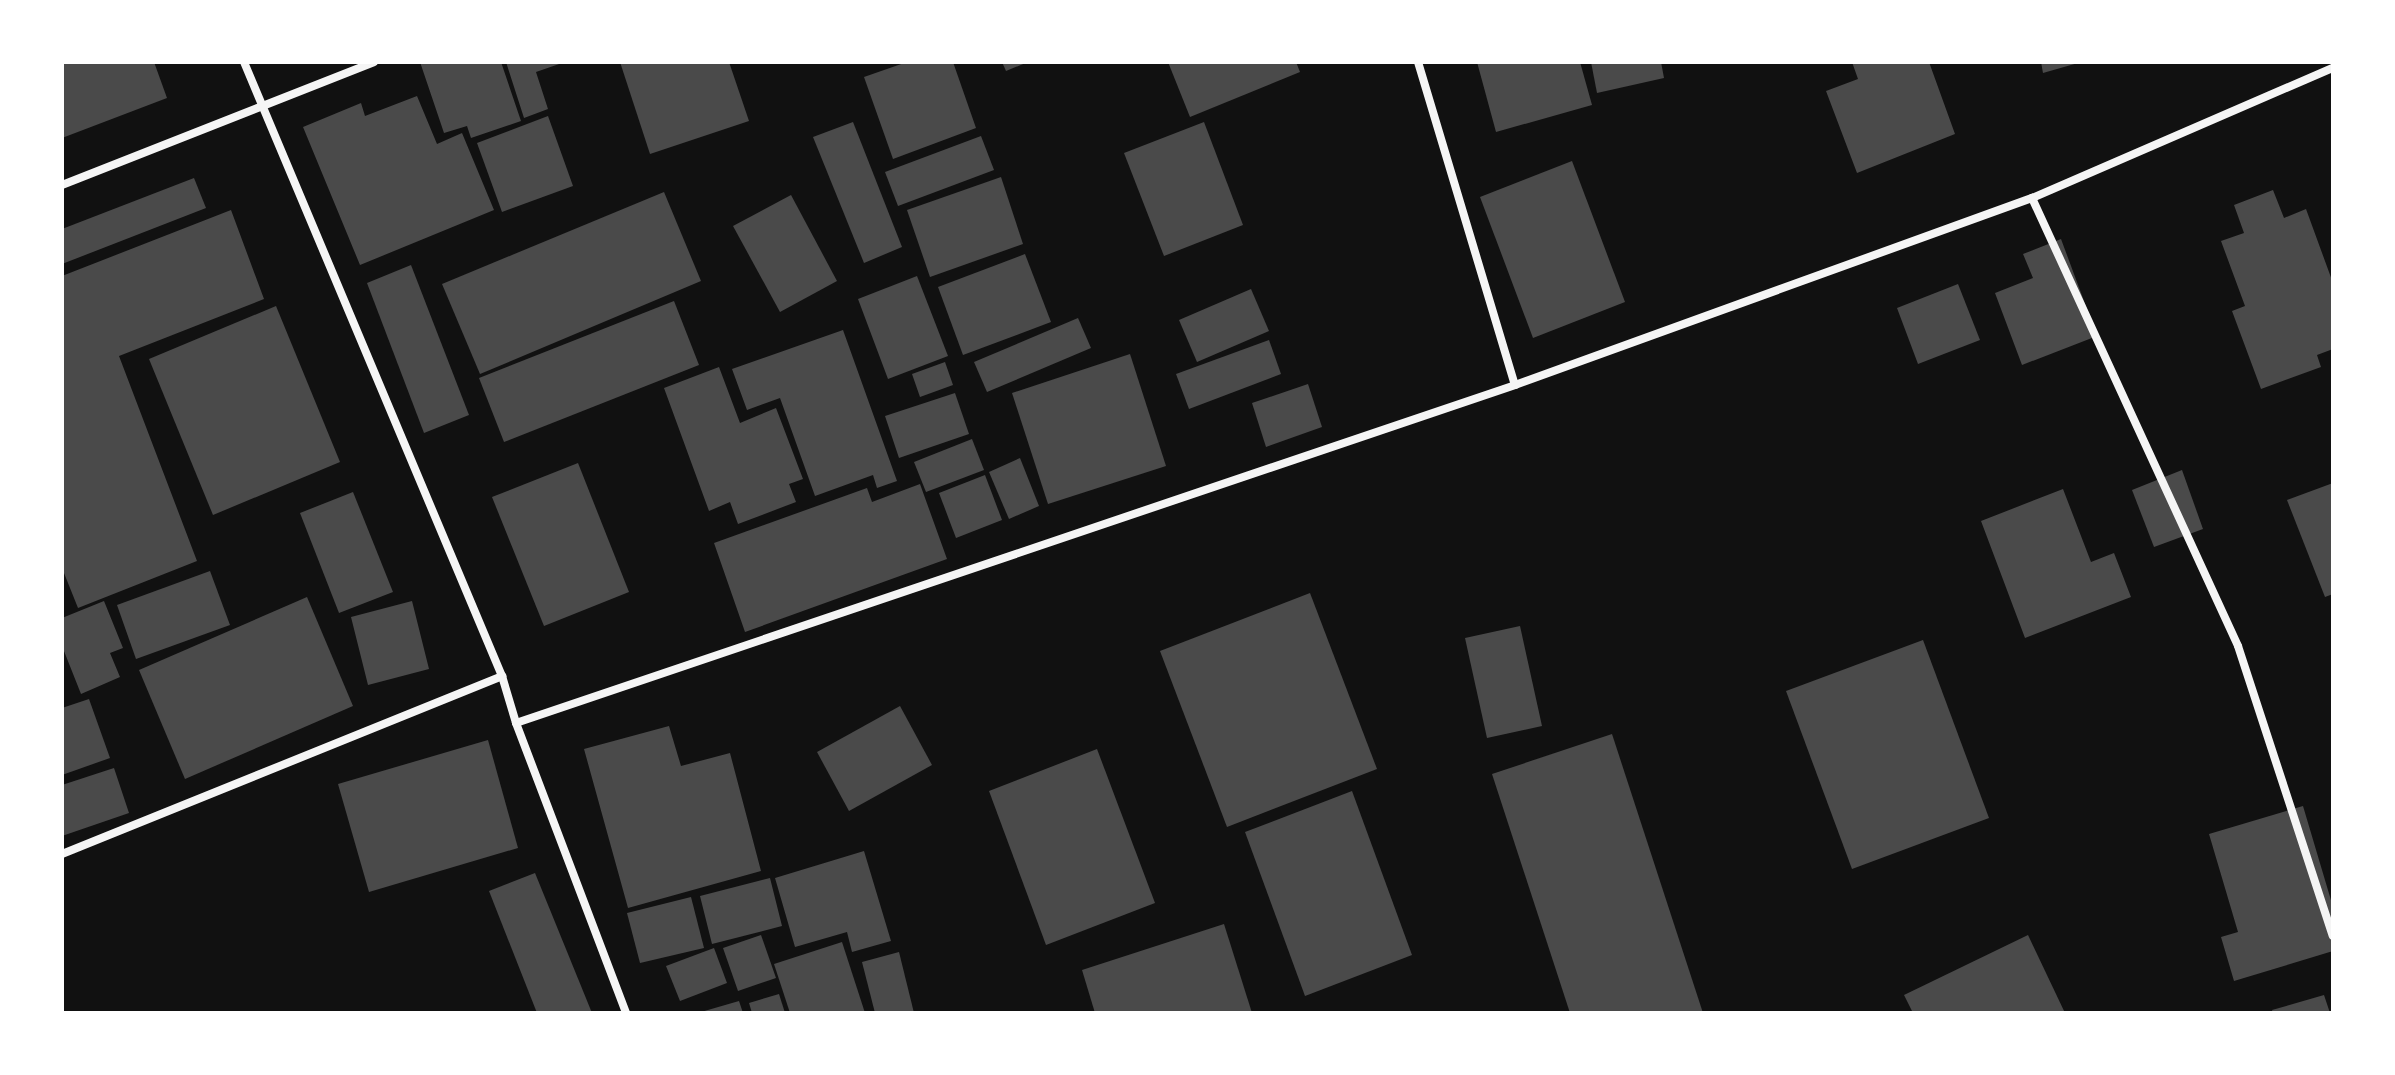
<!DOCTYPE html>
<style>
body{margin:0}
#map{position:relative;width:2395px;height:1075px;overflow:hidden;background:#111;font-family:"Times New Roman",serif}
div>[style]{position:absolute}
.building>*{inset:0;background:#4a4a4a}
.minor>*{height:8px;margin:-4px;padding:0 4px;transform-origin:4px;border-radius:4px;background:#f5f5f5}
span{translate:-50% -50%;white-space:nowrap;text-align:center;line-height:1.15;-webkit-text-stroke:8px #fff;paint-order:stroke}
.frame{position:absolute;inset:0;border:64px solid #fff;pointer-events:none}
</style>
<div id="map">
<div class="building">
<div style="clip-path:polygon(62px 62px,154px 62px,167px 98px,62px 138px)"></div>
<div style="clip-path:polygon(420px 62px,501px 62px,521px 121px,471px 138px,467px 126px,444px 133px)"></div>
<div style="clip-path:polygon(506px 62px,565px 62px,536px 72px,548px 109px,524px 118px)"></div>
<div style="clip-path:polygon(620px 62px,729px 62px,749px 121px,650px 154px)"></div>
<div style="clip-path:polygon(907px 62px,953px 62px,976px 128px,893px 159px,864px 77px)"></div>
<div style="clip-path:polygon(1002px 62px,1028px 62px,1006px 71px)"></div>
<div style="clip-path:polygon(1168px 62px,1296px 62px,1300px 72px,1190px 117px)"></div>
<div style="clip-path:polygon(1477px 62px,1580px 62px,1592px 105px,1496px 132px)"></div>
<div style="clip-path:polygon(1591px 62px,1661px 62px,1664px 78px,1597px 93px)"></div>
<div style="clip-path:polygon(1852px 62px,1929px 62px,1955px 134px,1857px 173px,1826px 91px,1858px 79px)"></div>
<div style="clip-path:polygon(2041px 62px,2078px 62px,2078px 63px,2043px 73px)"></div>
<div style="clip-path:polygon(417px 96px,437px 144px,462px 133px,494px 210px,360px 265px,303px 127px,361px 103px,365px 116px)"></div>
<div style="clip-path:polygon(548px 116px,573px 186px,502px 212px,477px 143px)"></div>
<div style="clip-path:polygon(853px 122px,902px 247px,864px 263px,813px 137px)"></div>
<div style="clip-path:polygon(1204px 122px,1243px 225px,1164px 256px,1124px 153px)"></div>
<div style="clip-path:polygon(981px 136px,994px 170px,898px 206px,885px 172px)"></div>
<div style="clip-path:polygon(1572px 161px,1625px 302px,1533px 338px,1480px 197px)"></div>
<div style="clip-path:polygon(1001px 177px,1023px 244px,930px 277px,907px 210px)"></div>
<div style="clip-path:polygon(194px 178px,206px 208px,62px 264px,62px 229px)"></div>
<div style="clip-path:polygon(2273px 190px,2284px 218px,2306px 209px,2333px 283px,2333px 349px,2317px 355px,2321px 367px,2261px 389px,2232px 311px,2245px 306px,2221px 241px,2244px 233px,2234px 205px)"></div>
<div style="clip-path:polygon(664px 192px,701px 281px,480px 374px,442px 284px)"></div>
<div style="clip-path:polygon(791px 195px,837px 281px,780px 312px,733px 226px)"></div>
<div style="clip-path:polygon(231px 210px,264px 299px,119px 356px,197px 561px,78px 608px,62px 568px,62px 276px)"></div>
<div style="clip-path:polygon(2061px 239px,2097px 336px,2022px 365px,1995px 293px,2033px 278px,2023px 254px)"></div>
<div style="clip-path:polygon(1025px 254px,1051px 322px,963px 355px,938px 287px)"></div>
<div style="clip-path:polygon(411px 265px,469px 415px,424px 433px,367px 283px)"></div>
<div style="clip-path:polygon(917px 276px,948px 356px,888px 379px,858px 299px)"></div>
<div style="clip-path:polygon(1958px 284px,1980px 340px,1918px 364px,1897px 308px)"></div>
<div style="clip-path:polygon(1251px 289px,1269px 331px,1197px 362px,1179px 320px)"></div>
<div style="clip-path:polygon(674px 301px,699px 365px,504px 442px,479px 378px)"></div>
<div style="clip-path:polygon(276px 306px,340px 462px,213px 515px,149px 359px)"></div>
<div style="clip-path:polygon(1078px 318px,1091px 348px,987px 392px,974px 362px)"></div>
<div style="clip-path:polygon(843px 330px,897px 481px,877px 488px,873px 475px,815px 496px,780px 398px,747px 410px,732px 369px)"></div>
<div style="clip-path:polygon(1269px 340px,1281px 374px,1189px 409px,1176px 374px)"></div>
<div style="clip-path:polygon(1130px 354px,1166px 466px,1048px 504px,1012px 393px)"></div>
<div style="clip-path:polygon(945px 362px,953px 385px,920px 397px,912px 374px)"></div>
<div style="clip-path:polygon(719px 367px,740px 423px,776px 408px,803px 479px,789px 484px,796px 502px,738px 524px,730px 502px,709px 511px,664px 388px)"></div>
<div style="clip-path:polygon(1308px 384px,1322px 427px,1266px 447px,1252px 403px)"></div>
<div style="clip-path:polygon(955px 393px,969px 434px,899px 458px,885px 416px)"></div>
<div style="clip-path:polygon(972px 439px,984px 470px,926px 492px,914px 462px)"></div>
<div style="clip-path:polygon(1020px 458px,1039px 506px,1009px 519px,989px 472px)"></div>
<div style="clip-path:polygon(578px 463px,629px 592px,544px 626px,492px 497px)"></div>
<div style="clip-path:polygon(2182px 470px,2203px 529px,2154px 547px,2132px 490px)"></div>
<div style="clip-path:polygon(985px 475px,1002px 520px,956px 538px,939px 493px)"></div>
<div style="clip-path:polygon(2333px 483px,2333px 594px,2325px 597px,2287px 500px)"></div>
<div style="clip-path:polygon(920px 484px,947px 559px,745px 632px,714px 543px,867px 488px,872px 502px)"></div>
<div style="clip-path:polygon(2063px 489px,2091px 562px,2114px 553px,2131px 597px,2025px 638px,1981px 521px)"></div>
<div style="clip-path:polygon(353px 492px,393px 592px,339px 613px,300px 513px)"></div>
<div style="clip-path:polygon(210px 571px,230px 625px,136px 659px,117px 605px)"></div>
<div style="clip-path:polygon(1310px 593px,1377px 769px,1227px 827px,1160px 651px)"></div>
<div style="clip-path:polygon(307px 597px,353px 706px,185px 779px,139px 670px)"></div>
<div style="clip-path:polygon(104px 601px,123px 648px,110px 653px,120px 677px,81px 694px,62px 646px,62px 618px)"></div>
<div style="clip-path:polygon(412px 601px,429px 669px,368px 685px,351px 617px)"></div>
<div style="clip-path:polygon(1520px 626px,1542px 726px,1487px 738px,1465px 638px)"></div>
<div style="clip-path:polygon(1923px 640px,1989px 818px,1852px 869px,1786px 691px)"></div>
<div style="clip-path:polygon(89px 699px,110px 758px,62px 775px,62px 708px)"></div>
<div style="clip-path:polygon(900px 706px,932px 765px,849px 811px,817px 752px)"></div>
<div style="clip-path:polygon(669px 726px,681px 766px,730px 753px,761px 871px,628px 908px,584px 749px)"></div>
<div style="clip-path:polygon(1612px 734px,1703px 1013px,1570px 1013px,1492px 774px)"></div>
<div style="clip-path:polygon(488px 740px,518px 848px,369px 892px,338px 784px)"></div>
<div style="clip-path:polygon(1097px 749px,1155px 903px,1046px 945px,989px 791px)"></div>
<div style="clip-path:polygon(114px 768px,129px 813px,62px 836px,62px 785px)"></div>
<div style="clip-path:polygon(1352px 791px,1412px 955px,1305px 996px,1245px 832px)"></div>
<div style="clip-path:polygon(2303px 806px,2333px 907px,2333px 951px,2234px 981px,2221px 937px,2238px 932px,2209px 834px)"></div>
<div style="clip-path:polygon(864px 851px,891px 941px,852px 952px,847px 932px,795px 947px,775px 878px)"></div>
<div style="clip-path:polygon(535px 873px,592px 1013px,537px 1013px,489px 891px)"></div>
<div style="clip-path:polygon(770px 878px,782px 926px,712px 944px,700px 896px)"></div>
<div style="clip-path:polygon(691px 897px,704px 948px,640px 963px,627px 913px)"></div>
<div style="clip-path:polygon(1224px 924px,1252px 1013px,1095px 1013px,1082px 970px)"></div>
<div style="clip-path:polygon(761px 935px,776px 978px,738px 991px,723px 948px)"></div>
<div style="clip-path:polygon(2028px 935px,2065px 1013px,1913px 1013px,1904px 995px)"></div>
<div style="clip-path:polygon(842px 942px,865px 1013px,790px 1013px,774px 964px)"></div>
<div style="clip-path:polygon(714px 948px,727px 983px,680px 1001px,666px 966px)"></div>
<div style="clip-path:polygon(899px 952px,914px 1013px,875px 1013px,862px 962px)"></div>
<div style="clip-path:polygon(779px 994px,785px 1013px,752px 1013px,749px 1003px)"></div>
<div style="clip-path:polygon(2324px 995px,2330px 1013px,2273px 1013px,2272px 1010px)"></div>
<div style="clip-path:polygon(739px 1001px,743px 1013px,701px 1013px,701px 1012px)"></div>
</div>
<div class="minor">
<div style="left:244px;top:62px;width:666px;rotate:67.21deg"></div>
<div style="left:502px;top:676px;width:49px;rotate:73.4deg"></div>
<div style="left:516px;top:723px;width:310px;rotate:69.2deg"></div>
<div style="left:1418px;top:62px;width:337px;rotate:73.3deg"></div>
<div style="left:62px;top:185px;width:335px;rotate:-21.5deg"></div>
<div style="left:2032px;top:198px;width:493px;rotate:65.3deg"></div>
<div style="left:2238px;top:646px;width:305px;rotate:71.9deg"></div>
<div style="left:516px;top:723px;width:1055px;rotate:-18.69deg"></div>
<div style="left:1515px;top:385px;width:550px;rotate:-19.89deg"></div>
<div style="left:2032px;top:198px;width:328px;rotate:-23.4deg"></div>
<div style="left:62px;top:854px;width:475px;rotate:-22deg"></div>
</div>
<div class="frame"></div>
</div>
